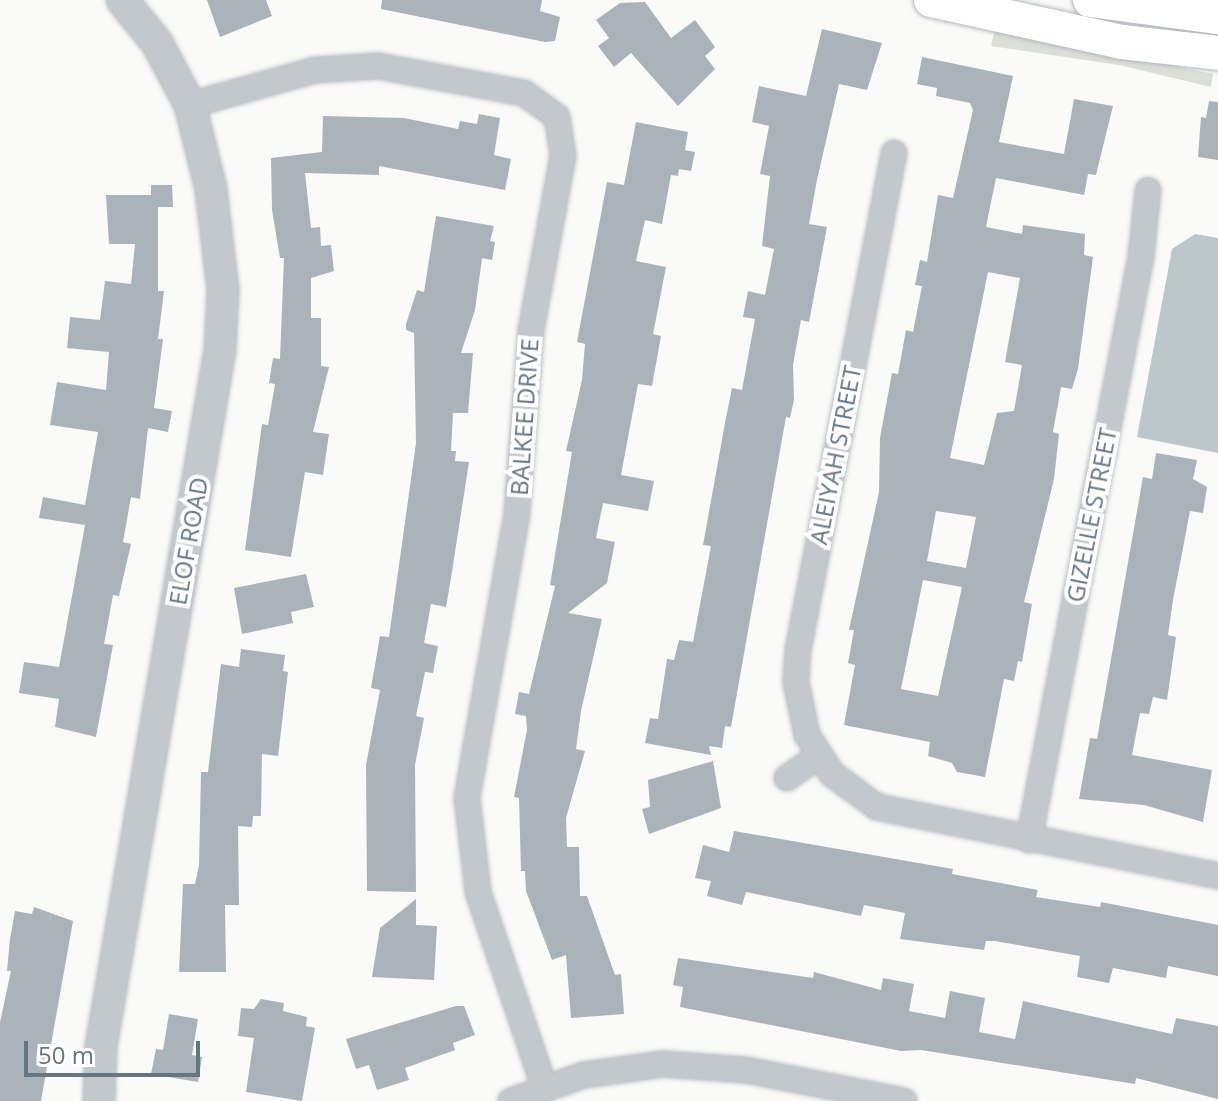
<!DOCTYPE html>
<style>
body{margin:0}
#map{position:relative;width:1218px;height:1101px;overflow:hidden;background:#fafaf8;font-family:"Open Sans",sans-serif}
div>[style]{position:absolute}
.green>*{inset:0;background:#dadfd7}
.water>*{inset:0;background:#bbc7cb}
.building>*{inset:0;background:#aab3b9}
.roads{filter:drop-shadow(0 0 2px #b3babf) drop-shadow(0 0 2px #b3babf)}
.minor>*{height:24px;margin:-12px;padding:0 12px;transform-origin:12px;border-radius:12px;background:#c3c8cc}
.tertiary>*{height:30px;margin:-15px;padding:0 15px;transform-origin:15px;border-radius:15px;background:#c3c8cc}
.secondary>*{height:34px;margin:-17px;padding:0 17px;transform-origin:17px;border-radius:17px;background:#fff}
span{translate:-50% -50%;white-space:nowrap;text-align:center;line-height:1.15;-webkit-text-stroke:8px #fff;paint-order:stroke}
.street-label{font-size:24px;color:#657683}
.scale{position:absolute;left:24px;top:1041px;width:176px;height:36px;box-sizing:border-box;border:4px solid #657683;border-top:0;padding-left:10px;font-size:24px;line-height:28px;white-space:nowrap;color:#657683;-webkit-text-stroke:6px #fff;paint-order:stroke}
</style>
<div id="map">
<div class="green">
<div style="clip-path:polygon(995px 29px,1213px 74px,1211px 87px,1119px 65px,991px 46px)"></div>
</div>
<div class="water">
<div style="clip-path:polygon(1195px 234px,1218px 238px,1218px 453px,1137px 437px,1172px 249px)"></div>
</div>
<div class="building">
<div style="clip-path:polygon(207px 0,266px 0,272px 16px,220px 37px)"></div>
<div style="clip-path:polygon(382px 0,542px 0,540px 11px,560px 17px,555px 41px,545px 42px,381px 9px)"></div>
<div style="clip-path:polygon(645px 2px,671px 38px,695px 20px,715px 47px,705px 56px,715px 69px,678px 106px,631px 53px,614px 67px,598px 46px,609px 38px,596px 20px,620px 3px)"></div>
<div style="clip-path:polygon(822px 29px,882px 43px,867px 90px,839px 84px,817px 180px,809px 224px,827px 227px,809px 322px,801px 320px,793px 365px,794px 400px,790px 418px,786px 417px,731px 727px,725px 726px,722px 748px,709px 746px,711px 755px,645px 743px,650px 718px,658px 719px,667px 659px,674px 660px,679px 640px,693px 642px,711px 546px,703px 545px,725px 423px,732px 388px,742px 390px,755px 319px,743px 317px,748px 291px,765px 295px,774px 249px,762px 246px,770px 176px,760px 174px,769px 126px,752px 122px,759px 86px,806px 96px)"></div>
<div style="clip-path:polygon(evenodd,922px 57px,1013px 76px,999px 142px,1064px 154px,1074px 99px,1113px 106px,1096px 175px,1088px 174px,1084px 195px,996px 178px,986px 227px,1022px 234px,1023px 225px,1085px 234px,1084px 255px,1093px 257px,1078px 369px,1072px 389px,1061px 387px,1053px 432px,1059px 434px,1054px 479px,1024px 602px,1032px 604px,1022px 662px,1018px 661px,1014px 681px,1004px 679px,985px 777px,957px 772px,952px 763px,928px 756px,930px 742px,844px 725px,855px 665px,848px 663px,854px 630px,849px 630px,879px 492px,880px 438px,892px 373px,898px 374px,906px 330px,913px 332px,922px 286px,915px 285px,920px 260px,927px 262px,938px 195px,953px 198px,973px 110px,970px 103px,936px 96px,937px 88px,917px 84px,922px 57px,988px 272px,1020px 278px,1005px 362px,1022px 365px,1014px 411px,997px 413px,984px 465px,950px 458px,988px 272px,922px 57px,936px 511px,976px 517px,966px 568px,927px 561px,936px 511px,922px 57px,923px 580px,962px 587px,938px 696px,901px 689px,923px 580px)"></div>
<div style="clip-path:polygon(1209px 101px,1218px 102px,1218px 160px,1198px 157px,1201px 117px,1206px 118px)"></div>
<div style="clip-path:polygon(479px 114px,500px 118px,494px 155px,511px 159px,505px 190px,379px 166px,379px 175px,305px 173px,311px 228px,320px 227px,321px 246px,331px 245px,334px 271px,311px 278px,311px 318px,321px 318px,321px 366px,329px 367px,313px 432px,329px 434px,323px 475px,305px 472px,291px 557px,245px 550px,262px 424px,268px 425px,275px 384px,269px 383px,273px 358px,280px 359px,284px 258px,280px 258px,272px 210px,271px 158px,322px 152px,323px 116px,404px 118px,458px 129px,460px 121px,477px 124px)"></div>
<div style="clip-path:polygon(636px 122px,688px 132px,685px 150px,695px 152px,691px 171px,679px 169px,678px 176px,671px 175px,662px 224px,645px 220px,636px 261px,666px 267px,653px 334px,661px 336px,652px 386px,638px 384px,621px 475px,654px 481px,648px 511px,603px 503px,596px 538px,615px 542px,607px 583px,568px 613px,602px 619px,581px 711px,576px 749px,585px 751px,566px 818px,567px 847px,579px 847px,580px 896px,587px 896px,615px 975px,621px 974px,624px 1014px,571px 1018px,566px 955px,552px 960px,526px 891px,525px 871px,521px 871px,519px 798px,514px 797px,527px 730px,526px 716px,515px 714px,519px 692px,529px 694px,555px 586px,550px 585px,572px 452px,566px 451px,582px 380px,585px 344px,577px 342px,607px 182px,624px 185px)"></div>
<div style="clip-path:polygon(151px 185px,172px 185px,173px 207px,158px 207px,158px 291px,164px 291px,158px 339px,163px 339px,154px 408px,172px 411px,168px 432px,148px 428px,140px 499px,131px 497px,123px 542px,131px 544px,119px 596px,113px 595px,104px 644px,113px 645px,96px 737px,55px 727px,59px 699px,19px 693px,24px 662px,59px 667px,85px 525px,39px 518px,43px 497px,85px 505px,98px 432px,50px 425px,57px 382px,106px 390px,109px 352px,67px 348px,70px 317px,100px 320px,105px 281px,131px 284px,135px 244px,109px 244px,106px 195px,151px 195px)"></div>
<div style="clip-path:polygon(436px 216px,494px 226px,490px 241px,495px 242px,492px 260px,482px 258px,475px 310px,461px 353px,473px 353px,468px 413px,453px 413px,451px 451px,456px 451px,455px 461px,469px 462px,451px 578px,446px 607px,431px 604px,424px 643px,438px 646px,433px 673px,425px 672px,416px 716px,424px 718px,415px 765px,416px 892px,367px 891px,366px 765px,380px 690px,371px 688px,380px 636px,389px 637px,416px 443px,414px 333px,406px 330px,406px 324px,417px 290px,424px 292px)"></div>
<div style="clip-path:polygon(1156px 453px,1197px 460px,1193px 479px,1207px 487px,1203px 513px,1190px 511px,1173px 600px,1168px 635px,1176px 637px,1167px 700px,1153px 697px,1149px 714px,1140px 713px,1132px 755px,1212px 770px,1203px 822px,1144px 805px,1079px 799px,1090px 738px,1097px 739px,1143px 477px,1152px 479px)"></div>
<div style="clip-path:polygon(306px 574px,314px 607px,291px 612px,293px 623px,242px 634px,234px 588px)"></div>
<div style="clip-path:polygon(241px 649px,285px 655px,283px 671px,288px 672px,278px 756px,262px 754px,261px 816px,253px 816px,252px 827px,238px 826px,239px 905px,225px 905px,226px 972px,179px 972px,183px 884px,195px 884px,199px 865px,201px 772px,208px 772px,221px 664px,239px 667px)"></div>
<div style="clip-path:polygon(713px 761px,721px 808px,649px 834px,642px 809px,650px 807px,648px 780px)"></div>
<div style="clip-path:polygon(734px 831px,953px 869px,952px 874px,1038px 890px,1036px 897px,1100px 907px,1101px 902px,1218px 925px,1218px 976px,1168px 966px,1166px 978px,1113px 968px,1109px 983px,1077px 977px,1080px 956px,995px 941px,986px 941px,984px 950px,900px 939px,905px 913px,864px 905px,861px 916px,746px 892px,742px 905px,707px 896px,711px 881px,695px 878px,703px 845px,729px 852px)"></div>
<div style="clip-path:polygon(416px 899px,416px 925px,437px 926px,434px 980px,372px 977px,380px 928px)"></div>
<div style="clip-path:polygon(34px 907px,73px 921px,41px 1101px,0 1101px,0 1022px,11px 971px,7px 971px,10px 939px,15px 911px,32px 914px)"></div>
<div style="clip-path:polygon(678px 958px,813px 978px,814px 972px,881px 990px,883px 978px,914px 984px,909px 1011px,945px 1018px,950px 991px,985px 998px,979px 1032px,1015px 1039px,1023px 1001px,1172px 1034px,1176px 1018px,1218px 1026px,1218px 1099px,1136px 1078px,1135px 1084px,921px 1050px,901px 1051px,680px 1007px,683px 987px,673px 985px)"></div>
<div style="clip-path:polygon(261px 999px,284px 1003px,283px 1011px,307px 1017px,306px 1026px,315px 1028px,302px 1101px,246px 1092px,254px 1038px,238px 1036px,241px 1008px,254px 1009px)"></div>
<div style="clip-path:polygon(456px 1006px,464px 1006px,475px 1035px,453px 1043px,455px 1050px,405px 1068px,409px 1080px,377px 1090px,369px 1065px,356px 1069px,346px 1039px)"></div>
<div style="clip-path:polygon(169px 1014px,198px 1019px,192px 1055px,202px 1057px,198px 1082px,151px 1074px,156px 1049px,163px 1050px)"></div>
</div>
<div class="roads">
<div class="minor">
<div style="left:190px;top:105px;width:130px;rotate:-15.6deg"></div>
<div style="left:315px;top:70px;width:63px;rotate:-3.6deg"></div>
<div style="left:378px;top:66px;width:148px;rotate:10.5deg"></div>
<div style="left:524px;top:93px;width:41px;rotate:36deg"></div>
<div style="left:557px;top:117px;width:39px;rotate:81deg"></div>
<div style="left:563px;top:156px;width:177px;rotate:100.4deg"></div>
<div style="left:531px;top:330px;width:185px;rotate:94.4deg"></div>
<div style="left:517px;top:514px;width:288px;rotate:100deg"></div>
<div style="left:467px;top:798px;width:95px;rotate:83.3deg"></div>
<div style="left:478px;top:892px;width:208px;rotate:71.2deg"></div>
<div style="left:894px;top:153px;width:506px;rotate:100.93deg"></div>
<div style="left:798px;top:650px;width:32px;rotate:94deg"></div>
<div style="left:796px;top:682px;width:54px;rotate:78.3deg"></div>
<div style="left:807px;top:735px;width:46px;rotate:57.3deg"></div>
<div style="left:832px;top:774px;width:56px;rotate:36.3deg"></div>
<div style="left:877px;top:807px;width:348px;rotate:11.4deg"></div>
<div style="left:787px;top:778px;width:38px;rotate:-35deg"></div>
<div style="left:1029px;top:840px;width:595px;rotate:-79.14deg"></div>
<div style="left:1141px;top:256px;width:66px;rotate:-83.9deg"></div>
<div style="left:511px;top:1101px;width:77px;rotate:-19.6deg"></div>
<div style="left:584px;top:1075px;width:80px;rotate:-7.9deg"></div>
<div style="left:663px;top:1064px;width:83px;rotate:4.1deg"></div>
<div style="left:746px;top:1070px;width:161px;rotate:11.1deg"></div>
</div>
<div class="tertiary">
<div style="left:99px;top:1101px;width:54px;rotate:-87.9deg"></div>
<div style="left:101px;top:1047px;width:707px;rotate:-80.31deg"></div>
<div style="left:220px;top:350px;width:60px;rotate:-87.1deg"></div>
<div style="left:223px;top:290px;width:102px;rotate:-96.8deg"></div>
<div style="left:211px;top:189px;width:87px;rotate:-104deg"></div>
<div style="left:190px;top:105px;width:70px;rotate:-118deg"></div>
<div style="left:157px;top:43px;width:55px;rotate:-129.1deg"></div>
</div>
<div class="secondary">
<div style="left:931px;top:0;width:196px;rotate:12.4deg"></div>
<div style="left:1122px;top:42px;width:97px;rotate:6.5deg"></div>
<div style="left:1090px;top:0;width:129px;rotate:7.6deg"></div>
</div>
</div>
<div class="street-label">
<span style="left:524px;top:417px;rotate:-86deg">BALKEE DRIVE</span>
<span style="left:835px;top:455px;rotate:-79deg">ALEIYAH STREET</span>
<span style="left:1091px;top:515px;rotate:-79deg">GIZELLE STREET</span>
<span style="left:188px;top:541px;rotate:-80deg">ELOF ROAD</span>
</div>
<div class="scale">50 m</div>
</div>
